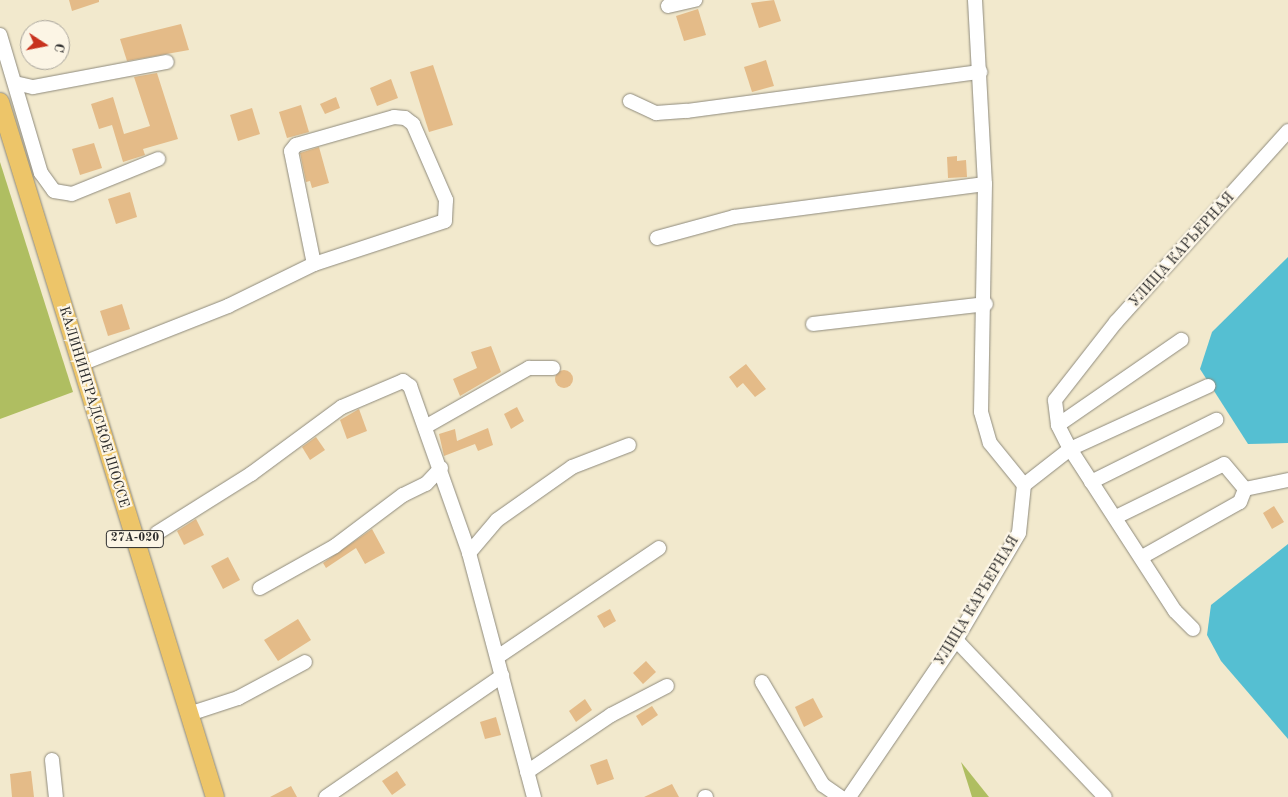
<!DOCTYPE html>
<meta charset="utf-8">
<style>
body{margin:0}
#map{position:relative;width:1288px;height:797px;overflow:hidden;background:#f2e9cd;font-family:"Old Standard TT",serif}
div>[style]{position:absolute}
.green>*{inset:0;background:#afbe61}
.water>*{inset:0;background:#55bfd2}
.building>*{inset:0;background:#e4bb88}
.round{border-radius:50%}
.roads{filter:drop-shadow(0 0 1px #8e8a7c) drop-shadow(0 0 1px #8e8a7c)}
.minor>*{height:14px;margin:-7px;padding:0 7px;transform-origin:7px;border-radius:7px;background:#fff}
.major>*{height:18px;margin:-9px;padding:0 9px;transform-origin:9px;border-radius:9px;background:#edc569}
span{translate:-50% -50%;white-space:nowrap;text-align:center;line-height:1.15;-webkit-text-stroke:4.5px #fcf5e5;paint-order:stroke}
.shield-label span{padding:1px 4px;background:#fcf5e5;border:1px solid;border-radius:4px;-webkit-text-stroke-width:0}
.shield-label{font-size:12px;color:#2b2b2b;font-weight:700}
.street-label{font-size:14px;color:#2b2b2b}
.north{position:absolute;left:20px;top:20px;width:50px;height:50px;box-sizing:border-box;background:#fcf5e5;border:1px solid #a8a49b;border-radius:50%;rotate:101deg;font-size:14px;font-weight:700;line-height:20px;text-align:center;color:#2b2b2b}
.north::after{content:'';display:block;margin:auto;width:18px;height:22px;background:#c8321e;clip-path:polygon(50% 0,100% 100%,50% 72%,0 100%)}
</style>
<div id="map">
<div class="green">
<div style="clip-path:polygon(0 162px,73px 392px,0 419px)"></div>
<div style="clip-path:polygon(961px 762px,989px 797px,972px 797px)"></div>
</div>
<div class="water">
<div style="clip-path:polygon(1288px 257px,1288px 443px,1248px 444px,1200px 369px,1212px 332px)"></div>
<div style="clip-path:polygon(1288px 544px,1288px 739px,1221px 661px,1207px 635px,1211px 605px)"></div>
</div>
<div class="building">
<div style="clip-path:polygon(69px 0,99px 0,99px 2px,72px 11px)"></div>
<div style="clip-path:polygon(774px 0,781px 21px,759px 28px,751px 3px)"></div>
<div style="clip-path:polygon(698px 9px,706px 35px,684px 41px,676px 16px)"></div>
<div style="clip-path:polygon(181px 24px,189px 50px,127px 61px,120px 39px)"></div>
<div style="clip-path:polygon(766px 60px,774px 86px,752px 92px,744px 67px)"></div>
<div style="clip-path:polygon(433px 65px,453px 125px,429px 132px,410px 72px)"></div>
<div style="clip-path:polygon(157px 73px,178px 139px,143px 149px,145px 155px,123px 162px,112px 125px,99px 129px,91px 104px,113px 97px,124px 134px,150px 126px,134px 77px)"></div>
<div style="clip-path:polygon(391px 79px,398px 98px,377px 106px,370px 88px)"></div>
<div style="clip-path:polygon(336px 97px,340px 108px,325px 114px,320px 104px)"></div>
<div style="clip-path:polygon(301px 105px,309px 132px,287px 138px,279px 112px)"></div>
<div style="clip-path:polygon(252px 108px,260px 134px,238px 141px,230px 115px)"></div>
<div style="clip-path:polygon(94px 143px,102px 168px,80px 175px,72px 149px)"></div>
<div style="clip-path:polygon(319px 147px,329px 183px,312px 188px,310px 181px,306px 182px,300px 153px)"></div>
<div style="clip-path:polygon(957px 156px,957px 161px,966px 160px,967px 177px,948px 178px,947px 157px)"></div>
<div style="clip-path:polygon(130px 192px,137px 217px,116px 224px,108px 199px)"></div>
<div style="clip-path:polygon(122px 304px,130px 329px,108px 336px,100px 311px)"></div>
<div style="clip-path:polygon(491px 346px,501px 372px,460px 396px,453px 379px,477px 368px,471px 352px)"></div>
<div style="clip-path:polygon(746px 364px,766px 389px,755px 397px,743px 383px,737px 388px,729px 377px)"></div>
<div class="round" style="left:555px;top:370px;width:18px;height:18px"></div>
<div style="clip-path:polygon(517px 407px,524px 421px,511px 429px,504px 414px)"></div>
<div style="clip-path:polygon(359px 409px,367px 431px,347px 439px,340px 420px)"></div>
<div style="clip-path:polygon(488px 428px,493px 445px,478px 451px,475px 444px,444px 456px,439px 434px,455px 429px,457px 441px)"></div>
<div style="clip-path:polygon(316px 437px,325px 450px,310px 460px,302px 447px)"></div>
<div style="clip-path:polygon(1274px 506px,1284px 522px,1272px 529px,1263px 513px)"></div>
<div style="clip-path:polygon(196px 519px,204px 535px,184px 545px,177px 531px)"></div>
<div style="clip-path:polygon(372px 529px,385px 553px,365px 564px,356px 548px,326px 568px,323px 563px)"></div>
<div style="clip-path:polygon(228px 557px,240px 580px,223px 589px,211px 566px)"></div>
<div style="clip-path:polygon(610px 609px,616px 621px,604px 628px,597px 616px)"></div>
<div style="clip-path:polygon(298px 619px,311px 640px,278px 661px,264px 640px)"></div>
<div style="clip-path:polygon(646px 661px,656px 672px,643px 684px,633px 673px)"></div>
<div style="clip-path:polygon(813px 698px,823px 717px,804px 727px,795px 707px)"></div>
<div style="clip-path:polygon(585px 699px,592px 710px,576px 722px,569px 711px)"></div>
<div style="clip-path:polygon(652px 706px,658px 715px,642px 726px,636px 716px)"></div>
<div style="clip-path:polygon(496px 717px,501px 735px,485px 739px,480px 722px)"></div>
<div style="clip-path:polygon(607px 759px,614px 779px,597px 785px,590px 765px)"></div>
<div style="clip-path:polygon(31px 771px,34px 797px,12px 797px,10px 774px)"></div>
<div style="clip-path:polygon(397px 771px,406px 785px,392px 795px,382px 781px)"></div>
<div style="clip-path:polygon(672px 784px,679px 797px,644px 797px)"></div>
<div style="clip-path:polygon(291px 786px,297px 797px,270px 797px)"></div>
</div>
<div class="roads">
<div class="minor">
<div style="left:975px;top:0;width:184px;rotate:86.9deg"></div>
<div style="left:985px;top:184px;width:228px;rotate:91deg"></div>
<div style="left:981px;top:412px;width:32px;rotate:74deg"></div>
<div style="left:990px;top:443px;width:54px;rotate:51deg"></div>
<div style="left:668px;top:6px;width:28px;rotate:-13deg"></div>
<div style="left:0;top:35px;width:144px;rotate:73.5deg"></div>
<div style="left:41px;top:173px;width:22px;rotate:54deg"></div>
<div style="left:54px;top:191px;width:18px;rotate:9deg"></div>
<div style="left:72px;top:194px;width:93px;rotate:-22.1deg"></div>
<div style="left:15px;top:83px;width:18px;rotate:13deg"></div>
<div style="left:33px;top:87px;width:136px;rotate:-10.6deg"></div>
<div style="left:630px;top:101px;width:29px;rotate:25deg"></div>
<div style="left:656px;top:113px;width:31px;rotate:-4deg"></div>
<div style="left:687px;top:111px;width:296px;rotate:-7.6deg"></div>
<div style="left:657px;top:238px;width:80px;rotate:-15.3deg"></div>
<div style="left:734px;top:217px;width:253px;rotate:-7.5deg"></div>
<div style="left:813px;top:324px;width:174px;rotate:-6.6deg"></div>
<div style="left:81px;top:364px;width:158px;rotate:-21.5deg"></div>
<div style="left:228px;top:306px;width:96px;rotate:-26deg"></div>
<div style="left:314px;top:264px;width:115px;rotate:-101.5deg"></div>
<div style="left:291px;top:151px;width:8px;rotate:-50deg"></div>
<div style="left:296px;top:145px;width:102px;rotate:-15.9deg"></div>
<div style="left:394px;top:117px;width:11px;rotate:5deg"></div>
<div style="left:405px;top:118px;width:10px;rotate:37deg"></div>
<div style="left:413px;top:124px;width:83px;rotate:66.5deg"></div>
<div style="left:446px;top:200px;width:21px;rotate:93deg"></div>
<div style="left:445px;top:221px;width:138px;rotate:161.8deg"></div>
<div style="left:1058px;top:425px;width:150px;rotate:-34.6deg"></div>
<div style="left:425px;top:427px;width:120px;rotate:-29.6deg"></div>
<div style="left:529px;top:368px;width:24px"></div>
<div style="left:1091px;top:482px;width:140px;rotate:-26.4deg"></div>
<div style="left:1116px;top:517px;width:120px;rotate:-26.1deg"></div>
<div style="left:1224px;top:464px;width:33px;rotate:50deg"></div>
<div style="left:1245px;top:489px;width:44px;rotate:-11.8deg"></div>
<div style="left:157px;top:533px;width:111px;rotate:-32.1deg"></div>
<div style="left:251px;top:474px;width:113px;rotate:-36.4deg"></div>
<div style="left:342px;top:407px;width:66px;rotate:-23.1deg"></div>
<div style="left:403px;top:381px;width:9px;rotate:36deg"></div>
<div style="left:410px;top:386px;width:177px;rotate:70.5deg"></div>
<div style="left:469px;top:553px;width:253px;rotate:75.1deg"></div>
<div style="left:469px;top:553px;width:43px;rotate:-49.7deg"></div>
<div style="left:497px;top:520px;width:92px;rotate:-35.2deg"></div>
<div style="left:572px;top:467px;width:61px;rotate:-21.1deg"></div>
<div style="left:1142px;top:557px;width:112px;rotate:-29.3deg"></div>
<div style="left:1240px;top:502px;width:14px;rotate:-69deg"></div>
<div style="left:260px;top:588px;width:86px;rotate:-29.2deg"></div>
<div style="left:335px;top:546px;width:85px;rotate:-36.9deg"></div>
<div style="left:403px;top:495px;width:25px;rotate:-26deg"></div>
<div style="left:426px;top:484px;width:22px;rotate:-47deg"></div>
<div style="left:1193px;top:629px;width:25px;rotate:-135deg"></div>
<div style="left:1175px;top:611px;width:193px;rotate:-122.9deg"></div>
<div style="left:1070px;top:449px;width:152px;rotate:-24.5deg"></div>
<div style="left:956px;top:640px;width:216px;rotate:46.5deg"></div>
<div style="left:499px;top:656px;width:193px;rotate:-34deg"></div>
<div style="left:762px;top:682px;width:120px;rotate:59.4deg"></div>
<div style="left:823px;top:785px;width:21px;rotate:35deg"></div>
<div style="left:189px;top:714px;width:52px;rotate:-18.1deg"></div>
<div style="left:238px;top:698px;width:76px;rotate:-28.2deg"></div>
<div style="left:52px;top:760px;width:37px;rotate:84deg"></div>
<div style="left:527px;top:772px;width:102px;rotate:-34.2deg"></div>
<div style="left:611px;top:715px;width:63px;rotate:-27.4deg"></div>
<div style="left:326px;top:797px;width:214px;rotate:-34.5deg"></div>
<div style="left:705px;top:797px;width:1px"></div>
<div style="left:849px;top:797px;width:190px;rotate:-55.7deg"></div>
<div style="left:956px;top:640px;width:124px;rotate:-59.5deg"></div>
<div style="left:1019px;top:533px;width:48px;rotate:-84.1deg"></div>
<div style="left:1024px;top:485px;width:58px;rotate:-38deg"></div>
<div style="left:1070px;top:449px;width:27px;rotate:-117deg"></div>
<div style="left:1058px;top:425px;width:25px;rotate:-97deg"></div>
<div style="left:1055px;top:400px;width:99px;rotate:-52deg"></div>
<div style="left:1116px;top:322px;width:257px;rotate:-48deg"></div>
</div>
<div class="major">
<div style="left:0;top:102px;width:727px;rotate:72.81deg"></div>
</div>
</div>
<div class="shield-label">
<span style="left:135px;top:539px">27А-020</span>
</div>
<div class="street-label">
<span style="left:1182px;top:250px;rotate:-48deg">УЛИЦА КАРЬЕРНАЯ</span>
<span style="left:94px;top:407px;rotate:73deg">КАЛИНИНГРАДСКОЕ ШОССЕ</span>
<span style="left:977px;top:601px;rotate:-59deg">УЛИЦА КАРЬЕРНАЯ</span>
</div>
<div class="north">С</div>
</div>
